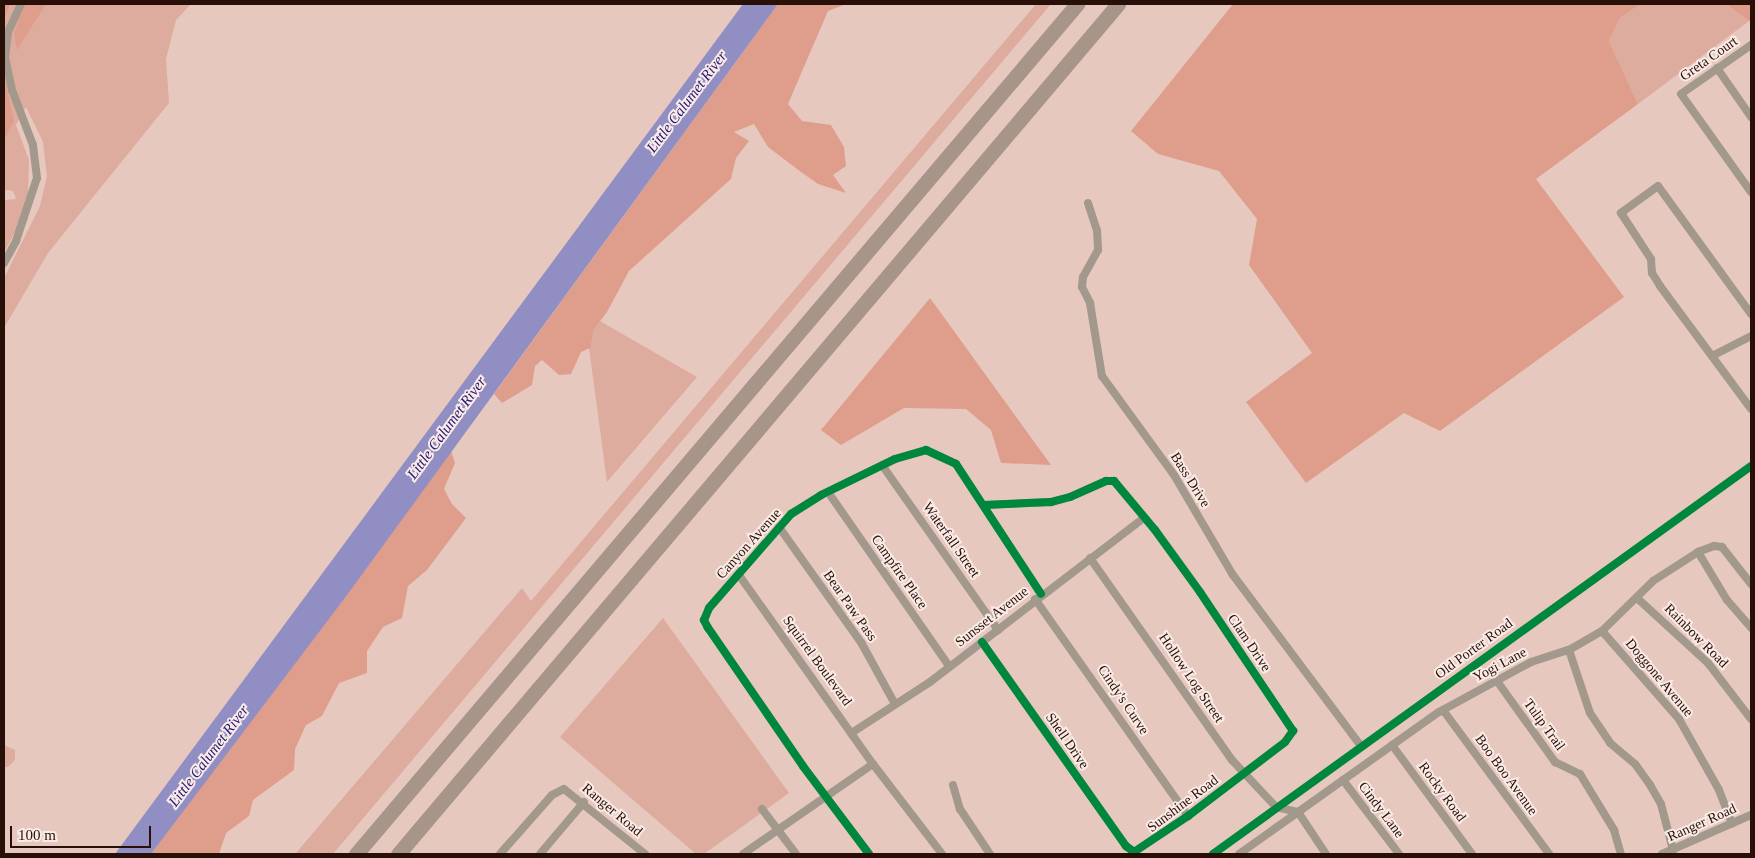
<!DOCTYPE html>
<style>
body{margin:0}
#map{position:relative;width:1755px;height:858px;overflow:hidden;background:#e7c8bf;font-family:Georgia,serif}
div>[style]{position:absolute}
.green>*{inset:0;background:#ddac9e}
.forest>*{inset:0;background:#df9e8b}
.water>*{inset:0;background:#908ec3}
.minor>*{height:8px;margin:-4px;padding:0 4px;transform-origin:4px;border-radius:4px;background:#a2988b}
.motorway>*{height:15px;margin:-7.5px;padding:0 7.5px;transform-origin:7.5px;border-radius:7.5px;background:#a69588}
.cycleway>*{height:8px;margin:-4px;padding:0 4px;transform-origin:4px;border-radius:4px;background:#00873e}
span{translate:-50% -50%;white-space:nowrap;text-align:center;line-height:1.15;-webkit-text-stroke:4px #faebe6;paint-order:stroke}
.street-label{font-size:14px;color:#280f08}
.water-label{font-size:15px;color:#211877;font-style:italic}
.frame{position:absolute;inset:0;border:5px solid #280f08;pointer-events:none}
.scale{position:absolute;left:10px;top:826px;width:141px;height:22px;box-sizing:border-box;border:2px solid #280f08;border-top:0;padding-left:6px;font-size:15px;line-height:18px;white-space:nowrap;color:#280f08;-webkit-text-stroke:4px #faebe6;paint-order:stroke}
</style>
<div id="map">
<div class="green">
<div style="clip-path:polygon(4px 4px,191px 4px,176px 20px,166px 59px,169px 103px,48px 253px,4px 328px,4px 278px,40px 206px,47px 176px,43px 142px,26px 107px,16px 125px,29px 160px,28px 195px,17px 228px,4px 253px,4px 200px,16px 199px,13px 191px,4px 190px)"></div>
<div style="clip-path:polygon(1036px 4px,1051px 4px,333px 854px,295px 854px,522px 588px,531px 601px)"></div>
<div style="clip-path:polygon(1641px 4px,1726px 4px,1749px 21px,1638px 104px,1609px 41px,1620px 18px)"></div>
<div style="clip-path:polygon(600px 321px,697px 377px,607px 482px,589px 348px,594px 329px)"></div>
<div style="clip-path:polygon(663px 618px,789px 793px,704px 854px,696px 854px,560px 737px)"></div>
<div style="clip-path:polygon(4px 745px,15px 750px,15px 760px,8px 767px,4px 767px)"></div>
</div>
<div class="forest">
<div style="clip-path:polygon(4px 4px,46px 4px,17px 50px,14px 34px,23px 6px,10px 5px,4px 19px)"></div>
<div style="clip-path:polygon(778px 4px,846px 4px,828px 11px,788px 104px,802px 121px,831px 125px,844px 147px,846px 166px,833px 175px,846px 193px,818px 184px,801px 172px,768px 147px,754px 124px,734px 132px,749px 141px,736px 158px,731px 179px,629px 271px,607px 312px,594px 329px,590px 348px,581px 352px,571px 374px,559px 375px,542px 360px,535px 366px,532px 385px,502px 403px,494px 394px)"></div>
<div style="clip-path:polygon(1233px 4px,1641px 4px,1620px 18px,1609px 41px,1638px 104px,1536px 179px,1624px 297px,1440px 431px,1404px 413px,1306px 483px,1246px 402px,1312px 353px,1249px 265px,1257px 219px,1219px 171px,1158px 154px,1131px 131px)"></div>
<div style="clip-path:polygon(1726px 4px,1751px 4px,1751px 20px,1749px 21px)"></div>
<div style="clip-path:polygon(4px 76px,14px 121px,4px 140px)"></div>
<div style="clip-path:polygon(930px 298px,1051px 465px,1001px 463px,991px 430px,966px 409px,904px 408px,841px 445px,821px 430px)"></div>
<div style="clip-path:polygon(451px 451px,455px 463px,444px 489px,452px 504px,466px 518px,427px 570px,408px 586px,402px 618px,383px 627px,367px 651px,367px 673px,339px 683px,322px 716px,306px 725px,295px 749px,294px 770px,253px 800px,249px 816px,226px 833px,219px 854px,151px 854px)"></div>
</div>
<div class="water">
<div style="clip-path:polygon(743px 4px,778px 4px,347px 595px,151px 854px,115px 854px)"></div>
</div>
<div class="minor">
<div style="left:1751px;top:45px;width:85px;rotate:145deg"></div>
<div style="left:1681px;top:94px;width:120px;rotate:54.5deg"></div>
<div style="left:1717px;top:68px;width:60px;rotate:55.2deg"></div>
<div style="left:1088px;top:203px;width:28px;rotate:72deg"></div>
<div style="left:1097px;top:230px;width:20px;rotate:87deg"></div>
<div style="left:1098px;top:250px;width:31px;rotate:119deg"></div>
<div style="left:1083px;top:277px;width:10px;rotate:96deg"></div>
<div style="left:1082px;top:287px;width:18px;rotate:63deg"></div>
<div style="left:1090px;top:303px;width:74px;rotate:80.7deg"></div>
<div style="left:1102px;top:376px;width:122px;rotate:54deg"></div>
<div style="left:1174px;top:475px;width:116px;rotate:59.5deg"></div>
<div style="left:1233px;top:575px;width:214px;rotate:53.2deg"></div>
<div style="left:4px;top:263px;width:25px;rotate:-61deg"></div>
<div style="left:16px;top:241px;width:66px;rotate:-71.6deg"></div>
<div style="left:37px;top:178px;width:33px;rotate:-97deg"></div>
<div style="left:33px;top:145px;width:59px;rotate:-110.9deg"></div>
<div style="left:12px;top:90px;width:34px;rotate:-102deg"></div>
<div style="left:5px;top:57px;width:25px;rotate:-83deg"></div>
<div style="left:8px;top:32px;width:31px;rotate:-65deg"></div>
<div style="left:1751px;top:314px;width:158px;rotate:-126deg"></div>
<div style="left:1658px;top:186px;width:46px;rotate:143.9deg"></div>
<div style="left:1621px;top:213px;width:55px;rotate:56.9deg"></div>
<div style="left:1651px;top:259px;width:14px;rotate:86deg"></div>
<div style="left:1652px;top:273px;width:15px;rotate:58deg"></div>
<div style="left:1660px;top:286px;width:153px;rotate:53.5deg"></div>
<div style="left:1712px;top:356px;width:44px;rotate:-27.1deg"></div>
<div style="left:882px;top:465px;width:202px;rotate:54.9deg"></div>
<div style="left:828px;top:492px;width:212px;rotate:55.2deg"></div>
<div style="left:779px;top:527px;width:143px;rotate:54.6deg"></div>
<div style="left:862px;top:644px;width:68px;rotate:61.2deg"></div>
<div style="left:1698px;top:552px;width:56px;rotate:58.9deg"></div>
<div style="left:1727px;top:600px;width:37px;rotate:49deg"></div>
<div style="left:1090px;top:558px;width:247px;rotate:54.9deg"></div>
<div style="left:1232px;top:760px;width:64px;rotate:46.9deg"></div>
<div style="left:1276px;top:807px;width:23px;rotate:13deg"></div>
<div style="left:1298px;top:812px;width:50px;rotate:56.3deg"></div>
<div style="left:739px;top:575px;width:232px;rotate:54.7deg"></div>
<div style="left:873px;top:764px;width:113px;rotate:52.5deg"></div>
<div style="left:1637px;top:598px;width:96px;rotate:42.5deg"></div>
<div style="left:1708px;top:663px;width:71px;rotate:52.5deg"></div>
<div style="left:1035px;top:599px;width:266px;rotate:54.8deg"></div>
<div style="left:1602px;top:631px;width:117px;rotate:48.8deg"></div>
<div style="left:1679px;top:719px;width:81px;rotate:60.6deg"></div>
<div style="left:1719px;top:790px;width:36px;rotate:69deg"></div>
<div style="left:982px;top:642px;width:250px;rotate:54.8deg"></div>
<div style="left:1126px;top:846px;width:10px;rotate:37deg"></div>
<div style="left:1134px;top:852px;width:65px;rotate:-33.7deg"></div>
<div style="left:1188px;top:816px;width:122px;rotate:-37.3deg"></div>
<div style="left:1285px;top:742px;width:14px;rotate:-54deg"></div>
<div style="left:1293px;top:731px;width:167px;rotate:-123.8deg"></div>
<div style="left:1200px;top:592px;width:77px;rotate:-126deg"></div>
<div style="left:1155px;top:530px;width:64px;rotate:-129.9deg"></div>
<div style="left:1114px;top:481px;width:8px;rotate:180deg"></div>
<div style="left:1106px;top:481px;width:39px;rotate:156deg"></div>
<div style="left:1070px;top:497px;width:20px;rotate:165deg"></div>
<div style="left:1051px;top:502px;width:67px;rotate:177.4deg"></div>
<div style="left:1569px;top:650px;width:66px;rotate:71.6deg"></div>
<div style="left:1590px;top:713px;width:36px;rotate:56deg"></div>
<div style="left:1610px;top:743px;width:33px;rotate:40deg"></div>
<div style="left:1635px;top:764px;width:26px;rotate:54deg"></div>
<div style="left:1650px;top:785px;width:22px;rotate:60deg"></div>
<div style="left:1661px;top:804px;width:48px;rotate:75.4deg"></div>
<div style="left:1497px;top:681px;width:100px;rotate:54.4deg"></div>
<div style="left:1555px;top:762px;width:28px;rotate:26deg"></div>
<div style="left:1580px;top:774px;width:66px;rotate:58.7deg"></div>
<div style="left:1614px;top:830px;width:25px;rotate:74deg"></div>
<div style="left:1443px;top:710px;width:179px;rotate:53.6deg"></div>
<div style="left:853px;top:732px;width:92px;rotate:-33deg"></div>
<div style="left:930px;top:682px;width:270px;rotate:-37.5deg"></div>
<div style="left:1392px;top:745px;width:135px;rotate:53.7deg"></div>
<div style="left:1343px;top:780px;width:93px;rotate:52.9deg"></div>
<div style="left:953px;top:785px;width:25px;rotate:74deg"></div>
<div style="left:960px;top:809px;width:54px;rotate:56.3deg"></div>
<div style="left:762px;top:809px;width:56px;rotate:52.9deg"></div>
<div style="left:500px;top:854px;width:79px;rotate:-48.6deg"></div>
<div style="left:552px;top:795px;width:13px;rotate:-27deg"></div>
<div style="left:564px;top:789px;width:104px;rotate:38.7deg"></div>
<div style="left:540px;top:854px;width:68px;rotate:-49.8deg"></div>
<div style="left:743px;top:854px;width:158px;rotate:-34.7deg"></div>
<div style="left:869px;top:854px;width:110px;rotate:-126.9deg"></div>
<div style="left:803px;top:766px;width:168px;rotate:-124.5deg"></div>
<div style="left:708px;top:628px;width:9px;rotate:-117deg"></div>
<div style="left:704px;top:620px;width:13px;rotate:-67deg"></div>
<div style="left:709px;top:608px;width:125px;rotate:-48.9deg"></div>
<div style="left:791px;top:514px;width:36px;rotate:-32deg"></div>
<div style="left:821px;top:495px;width:82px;rotate:-25.9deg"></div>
<div style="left:895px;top:459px;width:32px;rotate:-16deg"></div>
<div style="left:926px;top:450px;width:33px;rotate:25deg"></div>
<div style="left:956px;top:464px;width:155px;rotate:56.8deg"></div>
<div style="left:1213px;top:854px;width:663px;rotate:-35.8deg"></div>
<div style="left:1239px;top:854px;width:245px;rotate:-35.4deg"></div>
<div style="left:1439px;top:712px;width:105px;rotate:-28.5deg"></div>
<div style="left:1531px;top:662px;width:40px;rotate:-18deg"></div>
<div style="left:1569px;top:650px;width:38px;rotate:-30deg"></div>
<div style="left:1602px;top:631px;width:71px;rotate:-44.4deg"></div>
<div style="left:1653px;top:581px;width:54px;rotate:-32.8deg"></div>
<div style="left:1698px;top:552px;width:17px;rotate:-21deg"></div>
<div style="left:1714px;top:546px;width:8px;rotate:7deg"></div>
<div style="left:1722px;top:547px;width:47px;rotate:51.9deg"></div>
<div style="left:1662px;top:854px;width:97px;rotate:-23.7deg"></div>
</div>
<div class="motorway">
<div style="left:356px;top:854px;width:1115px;rotate:-49.69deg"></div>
<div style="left:398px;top:854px;width:1114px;rotate:-49.73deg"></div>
</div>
<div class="cycleway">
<div style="left:982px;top:642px;width:250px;rotate:54.8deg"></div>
<div style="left:1126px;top:846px;width:10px;rotate:37deg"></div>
<div style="left:1134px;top:852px;width:65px;rotate:-33.7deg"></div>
<div style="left:1188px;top:816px;width:122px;rotate:-37.3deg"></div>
<div style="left:1285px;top:742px;width:14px;rotate:-54deg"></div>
<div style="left:1293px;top:731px;width:167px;rotate:-123.8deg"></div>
<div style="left:1200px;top:592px;width:77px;rotate:-126deg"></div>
<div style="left:1155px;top:530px;width:64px;rotate:-129.9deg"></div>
<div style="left:1114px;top:481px;width:8px;rotate:180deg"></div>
<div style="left:1106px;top:481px;width:39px;rotate:156deg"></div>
<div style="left:1070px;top:497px;width:20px;rotate:165deg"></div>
<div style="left:1051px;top:502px;width:67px;rotate:177.4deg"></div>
<div style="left:869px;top:854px;width:110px;rotate:-126.9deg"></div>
<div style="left:803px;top:766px;width:168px;rotate:-124.5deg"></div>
<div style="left:708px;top:628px;width:9px;rotate:-117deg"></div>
<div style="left:704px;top:620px;width:13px;rotate:-67deg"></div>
<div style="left:709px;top:608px;width:125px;rotate:-48.9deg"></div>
<div style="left:791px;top:514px;width:36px;rotate:-32deg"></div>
<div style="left:821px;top:495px;width:82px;rotate:-25.9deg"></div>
<div style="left:895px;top:459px;width:32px;rotate:-16deg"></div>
<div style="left:926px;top:450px;width:33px;rotate:25deg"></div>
<div style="left:956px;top:464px;width:155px;rotate:56.8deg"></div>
<div style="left:1213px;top:854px;width:663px;rotate:-35.8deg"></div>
</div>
<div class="street-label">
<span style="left:1709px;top:59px;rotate:-35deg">Greta Court</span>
<span style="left:1190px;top:480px;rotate:58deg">Bass Drive</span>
<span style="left:951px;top:540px;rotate:55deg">Waterfall Street</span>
<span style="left:749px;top:544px;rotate:-48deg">Canyon Avenue</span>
<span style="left:899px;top:572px;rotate:55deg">Campfire Place</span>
<span style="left:850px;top:606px;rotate:55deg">Bear Paw Pass</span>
<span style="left:992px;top:617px;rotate:-38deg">Sunsset Avenue</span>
<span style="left:1696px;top:636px;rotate:45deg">Rainbow Road</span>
<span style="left:1249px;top:643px;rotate:56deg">Clam Drive</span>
<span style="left:1474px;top:649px;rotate:-36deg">Old Porter Road</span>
<span style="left:817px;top:661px;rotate:54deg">Squirrel Boulevard</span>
<span style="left:1500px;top:665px;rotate:-28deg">Yogi Lane</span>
<span style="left:1191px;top:678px;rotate:56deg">Hollow Log Street</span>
<span style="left:1659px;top:678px;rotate:50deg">Doggone Avenue</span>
<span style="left:1123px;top:700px;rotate:56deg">Cindy's Curve</span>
<span style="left:1544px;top:725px;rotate:54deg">Tulip Trail</span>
<span style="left:1067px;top:741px;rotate:55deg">Shell Drive</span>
<span style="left:1506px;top:775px;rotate:54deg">Boo Boo Avenue</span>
<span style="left:1442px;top:792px;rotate:54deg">Rocky Road</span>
<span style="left:1183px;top:804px;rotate:-37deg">Sunshine Road</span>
<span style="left:612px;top:810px;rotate:40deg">Ranger Road</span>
<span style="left:1381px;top:810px;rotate:53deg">Cindy Lane</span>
<span style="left:1702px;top:823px;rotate:-24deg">Ranger Road</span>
</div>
<div class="water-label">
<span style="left:687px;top:102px;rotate:-53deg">Little Calumet River</span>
<span style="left:447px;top:428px;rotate:-54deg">Little Calumet River</span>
<span style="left:209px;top:756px;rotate:-53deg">Little Calumet River</span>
</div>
<div class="frame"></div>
<div class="scale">100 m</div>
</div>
